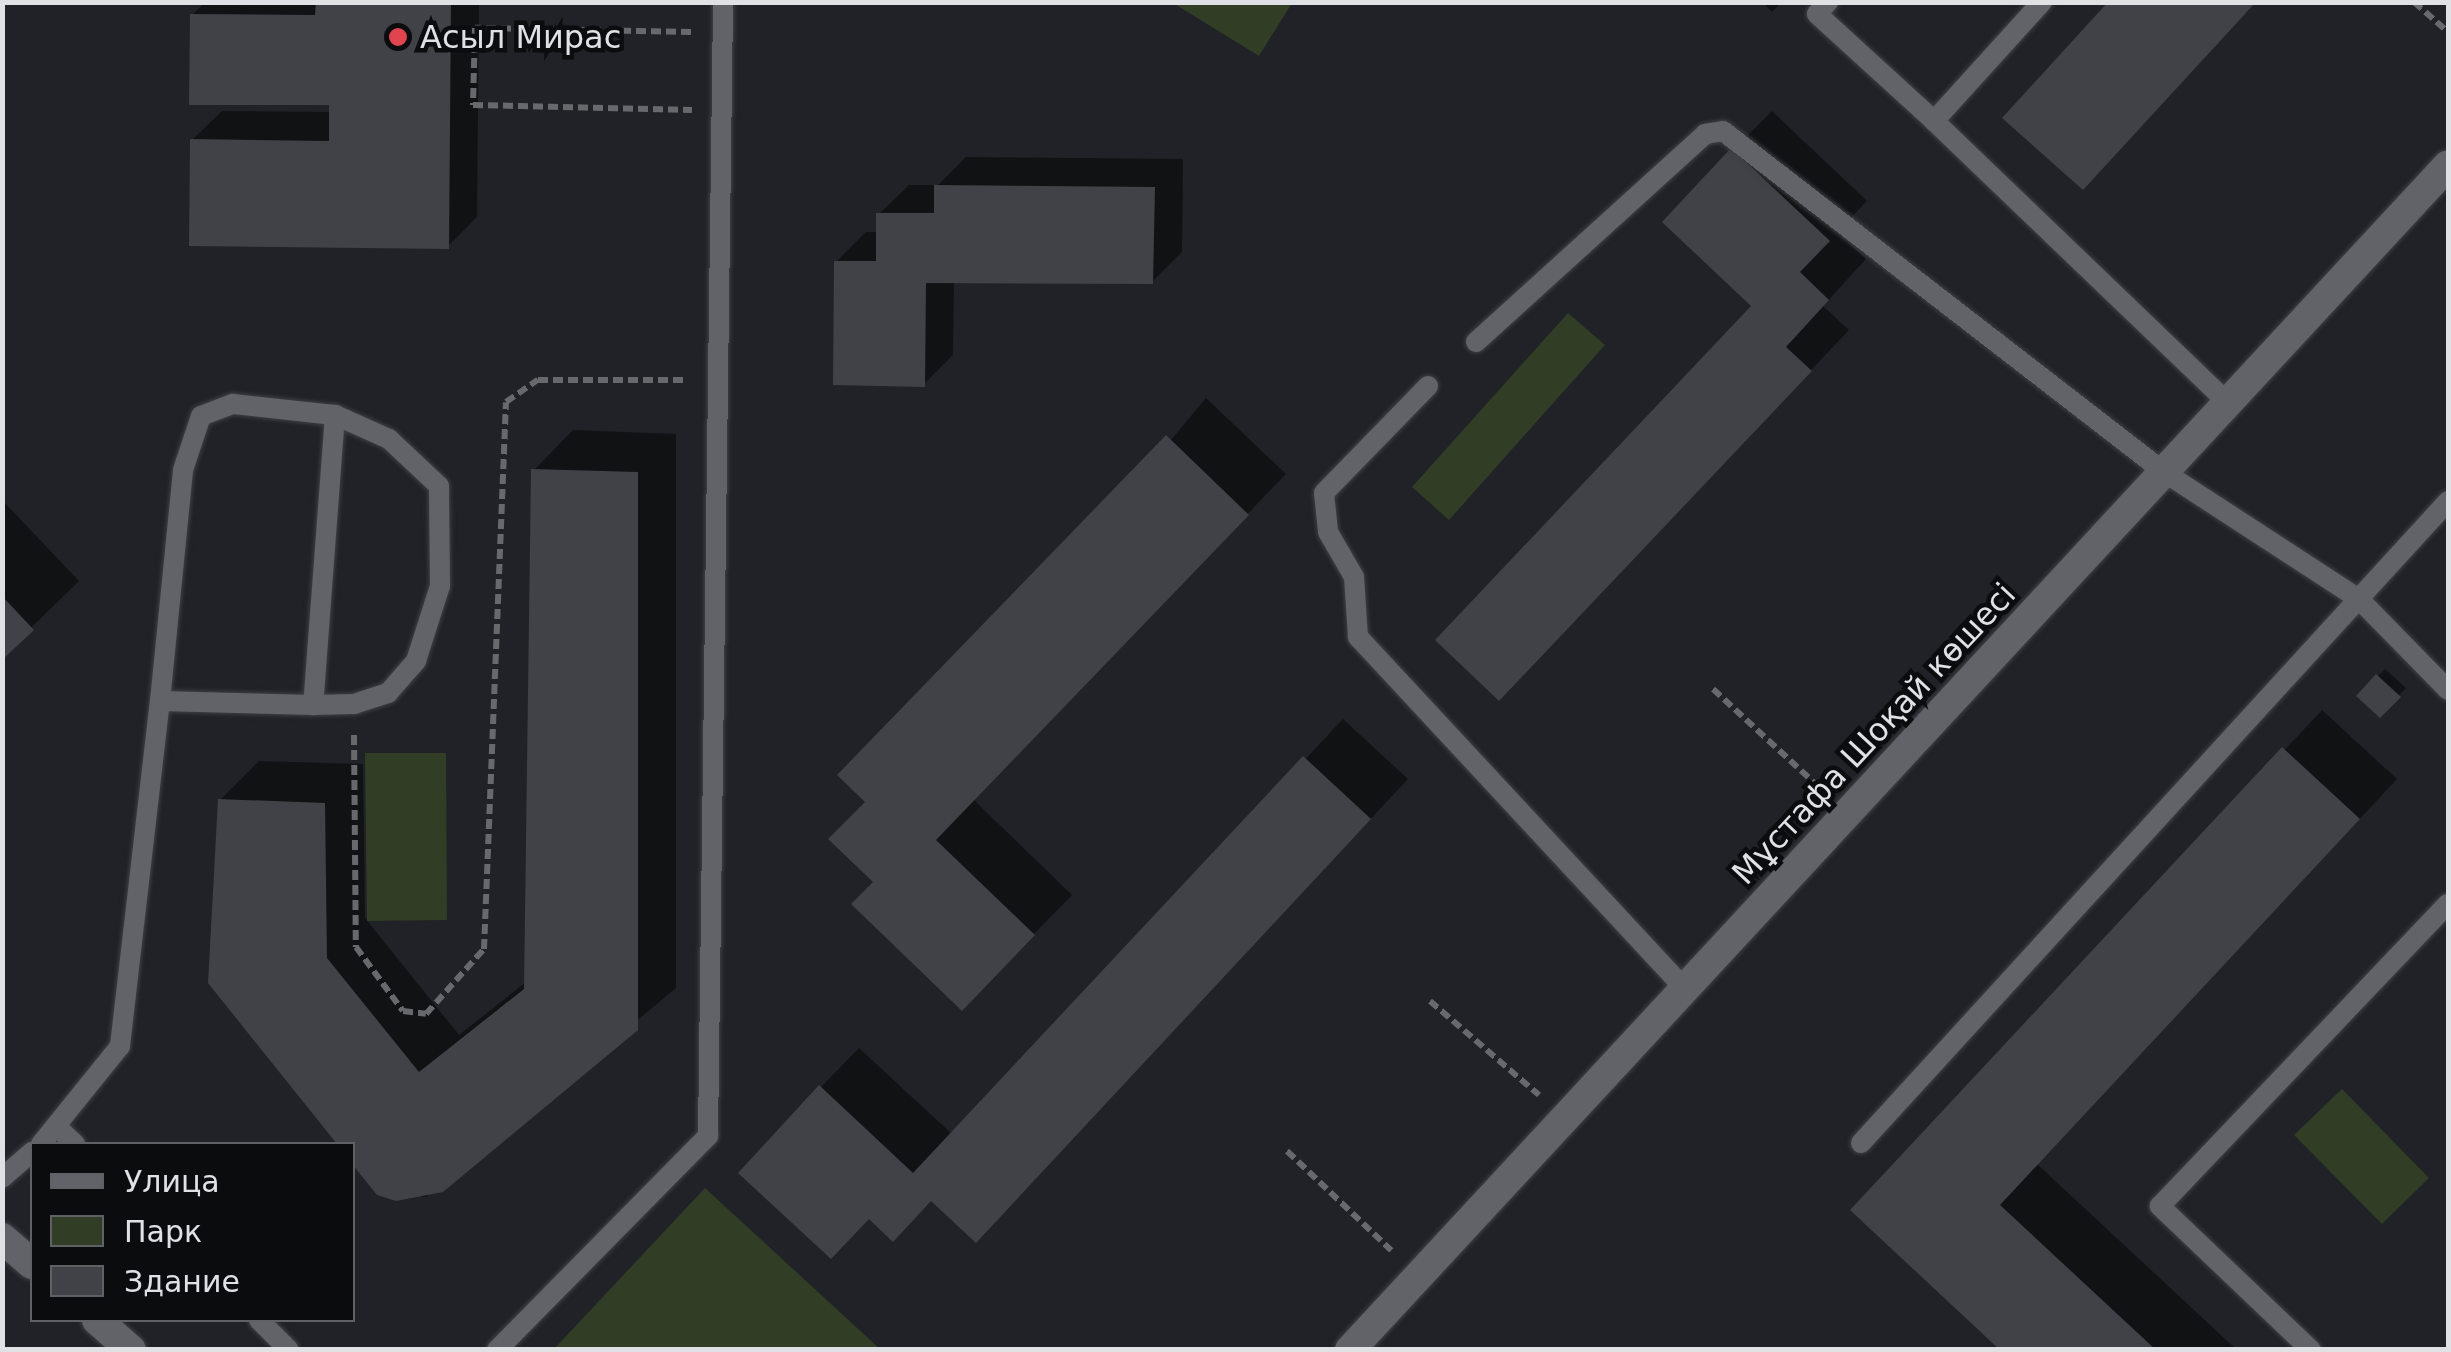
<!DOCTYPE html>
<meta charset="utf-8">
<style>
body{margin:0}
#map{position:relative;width:2451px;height:1352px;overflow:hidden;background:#202227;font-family:"DejaVu Sans",sans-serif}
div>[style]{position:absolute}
.green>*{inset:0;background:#313d25}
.shadow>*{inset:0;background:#0007}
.building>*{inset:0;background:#404247}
.path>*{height:6px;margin-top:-3px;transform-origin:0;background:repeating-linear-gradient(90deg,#67696d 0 10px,transparent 0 15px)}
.roads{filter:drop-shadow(0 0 2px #3d3f43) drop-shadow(0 0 2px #3d3f43)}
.lane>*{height:20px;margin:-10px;padding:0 10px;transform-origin:10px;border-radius:10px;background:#616369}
.secondary>*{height:30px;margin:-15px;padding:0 15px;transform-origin:15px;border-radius:15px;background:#616369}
.dots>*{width:28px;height:28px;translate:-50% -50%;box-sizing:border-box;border:5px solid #0b0c0e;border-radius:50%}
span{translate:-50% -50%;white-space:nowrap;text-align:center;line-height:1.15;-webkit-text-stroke:9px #0b0c0e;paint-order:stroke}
.poi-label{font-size:32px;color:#e0e1e4}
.left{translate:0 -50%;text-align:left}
.street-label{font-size:32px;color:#e0e1e4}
.frame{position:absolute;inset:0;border:5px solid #e0e1e4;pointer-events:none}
.legend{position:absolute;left:30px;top:1142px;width:325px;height:180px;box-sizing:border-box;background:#0b0c0e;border:2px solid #606164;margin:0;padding:12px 18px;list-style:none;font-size:30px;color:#e0e1e4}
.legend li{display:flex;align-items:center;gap:20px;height:50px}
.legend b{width:50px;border:2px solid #606164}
</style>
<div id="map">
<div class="green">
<div style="clip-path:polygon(1173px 3px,1292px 3px,1259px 56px)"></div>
<div style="clip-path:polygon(1568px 313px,1605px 345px,1449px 520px,1412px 487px)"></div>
<div style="clip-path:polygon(365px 753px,446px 753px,447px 920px,367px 921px)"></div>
<div style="clip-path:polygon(2342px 1089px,2429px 1178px,2382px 1224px,2294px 1135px)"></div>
<div style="clip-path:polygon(705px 1188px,880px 1349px,554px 1349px)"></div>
</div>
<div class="shadow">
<div style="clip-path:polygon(205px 2px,479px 2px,477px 217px,448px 246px,192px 140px,222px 111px,331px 112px,331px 103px,192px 15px)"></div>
<div style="clip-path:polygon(1762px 2px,1782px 2px,1772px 12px)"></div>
<div style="clip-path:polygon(1772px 111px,1867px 201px,1837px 232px,1866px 259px,1823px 306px,1849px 330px,1538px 659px,1755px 306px,1733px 150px)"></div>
<div style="clip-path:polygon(966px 157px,1183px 159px,1182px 252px,1152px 282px,954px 281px,953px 355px,924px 384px,836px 262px,866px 232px,879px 232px,879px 214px,909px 185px,938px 185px)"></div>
<div style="clip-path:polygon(1206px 398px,1286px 474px,973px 799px,1072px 895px,1001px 968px,876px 882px,868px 802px)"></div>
<div style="clip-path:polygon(573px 430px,676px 434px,676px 988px,426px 1197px,379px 1192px,352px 1144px,340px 1144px,211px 982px,220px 800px,259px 761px,363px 764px,365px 918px,459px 1035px,526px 982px,534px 470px)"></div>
<div style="clip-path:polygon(2px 500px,79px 581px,2px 656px)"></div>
<div style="clip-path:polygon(2385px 669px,2406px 688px,2380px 715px,2359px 695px)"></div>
<div style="clip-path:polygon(2322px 710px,2397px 779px,2037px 1164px,2237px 1350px,2003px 1350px,1853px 1210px)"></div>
<div style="clip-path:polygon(1343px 719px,1408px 779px,976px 1239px,821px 1087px,859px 1048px,953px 1135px)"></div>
</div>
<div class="building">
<div style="clip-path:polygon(316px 2px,451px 2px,449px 249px,189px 246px,190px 139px,329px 141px,329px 105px,189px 105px,190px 14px,315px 15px)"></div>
<div style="clip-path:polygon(2108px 2px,2256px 2px,2083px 190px,2002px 118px)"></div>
<div style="clip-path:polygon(1731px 148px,1830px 241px,1800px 272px,1829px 300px,1786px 347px,1812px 371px,1499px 701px,1435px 640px,1751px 306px,1662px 222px)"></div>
<div style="clip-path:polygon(934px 185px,1155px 187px,1153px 284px,926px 283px,925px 387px,833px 385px,834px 261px,876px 261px,876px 213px,934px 213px)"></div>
<div style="clip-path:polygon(1166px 435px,1249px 515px,936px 840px,1035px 935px,962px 1011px,851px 904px,873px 882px,828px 839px,865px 802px,837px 775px)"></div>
<div style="clip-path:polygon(531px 469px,638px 472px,638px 1030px,443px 1192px,396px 1201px,377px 1195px,352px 1164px,352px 1144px,337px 1144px,208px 983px,218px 799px,325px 803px,327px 958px,419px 1072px,524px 989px)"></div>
<div style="clip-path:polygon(2px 596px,34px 630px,2px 660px)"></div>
<div style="clip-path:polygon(2376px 674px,2401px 697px,2380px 718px,2356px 696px)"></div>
<div style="clip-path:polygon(2282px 747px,2360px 819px,2000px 1205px,2156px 1350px,2000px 1350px,1850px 1210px)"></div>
<div style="clip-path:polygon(1303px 756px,1371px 819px,976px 1243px,931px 1201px,893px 1242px,869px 1219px,831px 1259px,738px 1173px,819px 1085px,913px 1173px)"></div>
</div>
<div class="path">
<div style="left:2414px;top:2px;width:45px;rotate:41.4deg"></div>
<div style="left:691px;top:32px;width:216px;rotate:-178.9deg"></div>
<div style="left:475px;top:28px;width:77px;rotate:91.5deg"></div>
<div style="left:473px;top:105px;width:219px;rotate:1.3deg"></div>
<div style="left:1713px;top:689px;width:144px;rotate:42.8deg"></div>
<div style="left:354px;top:735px;width:212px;rotate:89.5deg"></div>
<div style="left:356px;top:947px;width:79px;rotate:53.7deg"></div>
<div style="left:403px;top:1011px;width:23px;rotate:7deg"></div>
<div style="left:426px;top:1014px;width:87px;rotate:-48.3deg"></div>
<div style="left:484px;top:949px;width:547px;rotate:-87.7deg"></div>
<div style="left:506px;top:402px;width:39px;rotate:-35deg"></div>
<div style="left:538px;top:380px;width:150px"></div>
<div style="left:1430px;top:1001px;width:144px;rotate:40.8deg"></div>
<div style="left:1287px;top:1151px;width:144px;rotate:43.6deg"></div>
</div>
<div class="roads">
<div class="lane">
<div style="left:1828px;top:2px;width:16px;rotate:133deg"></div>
<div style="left:1817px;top:14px;width:159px;rotate:42.4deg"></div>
<div style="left:1934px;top:121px;width:161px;rotate:-47.8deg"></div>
<div style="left:1934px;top:121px;width:407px;rotate:43.8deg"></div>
<div style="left:1476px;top:342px;width:309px;rotate:-42.2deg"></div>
<div style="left:1705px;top:134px;width:18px;rotate:-9deg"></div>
<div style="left:1723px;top:131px;width:557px;rotate:37.71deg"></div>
<div style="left:2164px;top:472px;width:233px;rotate:33.1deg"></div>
<div style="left:2359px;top:599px;width:127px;rotate:45.6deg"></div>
<div style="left:1428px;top:386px;width:149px;rotate:134.2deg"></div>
<div style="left:1324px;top:493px;width:39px;rotate:84deg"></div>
<div style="left:1328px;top:532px;width:52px;rotate:60deg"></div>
<div style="left:1354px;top:577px;width:60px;rotate:86.2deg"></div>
<div style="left:1358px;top:637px;width:480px;rotate:47.1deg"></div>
<div style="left:160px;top:701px;width:232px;rotate:-84.3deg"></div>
<div style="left:183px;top:470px;width:57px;rotate:-71.6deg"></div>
<div style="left:201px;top:416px;width:34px;rotate:-21deg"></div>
<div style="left:233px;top:404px;width:103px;rotate:6.2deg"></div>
<div style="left:59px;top:1129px;width:22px;rotate:43deg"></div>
<div style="left:1861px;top:1143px;width:870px;rotate:-47.56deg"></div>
<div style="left:41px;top:1144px;width:126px;rotate:-51.1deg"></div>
<div style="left:120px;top:1046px;width:347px;rotate:-83.4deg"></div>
<div style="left:160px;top:701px;width:153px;rotate:1.5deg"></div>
<div style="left:313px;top:705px;width:41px;rotate:-1.4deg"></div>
<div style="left:354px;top:704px;width:36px;rotate:-18deg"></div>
<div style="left:388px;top:693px;width:43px;rotate:-48.8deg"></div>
<div style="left:416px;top:661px;width:79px;rotate:-72.3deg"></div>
<div style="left:440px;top:586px;width:100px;rotate:-90.6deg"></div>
<div style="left:439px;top:486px;width:69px;rotate:-136.8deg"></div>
<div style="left:389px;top:439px;width:59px;rotate:-156deg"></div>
<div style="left:335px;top:415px;width:291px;rotate:94.3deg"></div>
<div style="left:2px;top:1178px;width:40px;rotate:-41deg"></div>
<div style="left:259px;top:1320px;width:42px;rotate:45deg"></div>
<div style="left:497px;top:1350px;width:301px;rotate:-45.4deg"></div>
<div style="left:708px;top:1136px;width:1134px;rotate:-89.24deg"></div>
<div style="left:2311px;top:1350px;width:209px;rotate:-136.4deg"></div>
<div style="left:2160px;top:1206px;width:417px;rotate:-46.4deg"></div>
</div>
<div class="secondary">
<div style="left:2px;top:1238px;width:40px;rotate:41deg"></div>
<div style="left:97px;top:1320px;width:45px;rotate:41.4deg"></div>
<div style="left:1350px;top:1350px;width:1615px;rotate:-47.18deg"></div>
</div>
</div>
<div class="dots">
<div style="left:398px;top:37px;background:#e0444e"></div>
</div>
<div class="poi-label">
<span class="left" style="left:420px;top:37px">Асыл Мирас</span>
</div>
<div class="street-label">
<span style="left:1874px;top:734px;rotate:-47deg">Мұстафа Шоқай көшесі</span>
</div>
<div class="frame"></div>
<ul class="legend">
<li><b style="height:12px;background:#616369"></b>Улица</li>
<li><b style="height:28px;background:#313d25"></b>Парк</li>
<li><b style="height:28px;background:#404247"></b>Здание</li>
</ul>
</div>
